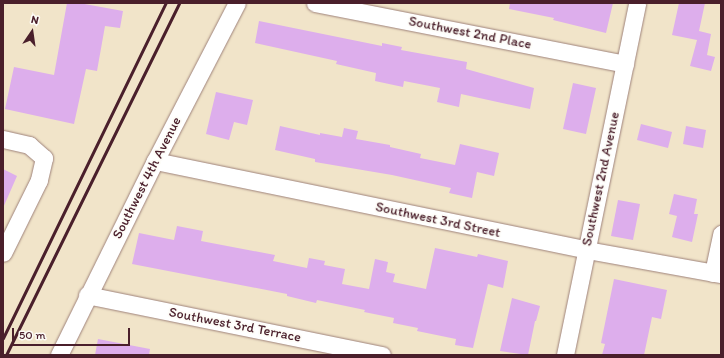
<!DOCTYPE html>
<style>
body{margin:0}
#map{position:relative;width:724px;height:358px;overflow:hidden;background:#f1e4c9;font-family:Itim,sans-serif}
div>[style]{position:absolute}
.building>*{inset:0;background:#ddaeec}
.roads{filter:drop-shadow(0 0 1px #9e827a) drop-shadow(0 0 1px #9e827a)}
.minor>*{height:17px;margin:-8.5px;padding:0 8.5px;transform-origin:8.5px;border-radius:8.5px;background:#fff}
.rail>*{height:3px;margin:-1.5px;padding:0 1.5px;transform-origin:1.5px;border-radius:1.5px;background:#4a1f2b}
span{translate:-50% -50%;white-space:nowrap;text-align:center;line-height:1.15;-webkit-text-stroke:3.5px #fdfcf7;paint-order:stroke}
.street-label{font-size:14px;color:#4a1f2b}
.frame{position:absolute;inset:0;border:4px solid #4a1f2b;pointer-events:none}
.north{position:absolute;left:12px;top:12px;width:40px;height:40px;-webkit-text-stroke:3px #fdfcf7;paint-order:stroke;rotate:13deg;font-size:11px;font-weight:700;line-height:16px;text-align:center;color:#4a1f2b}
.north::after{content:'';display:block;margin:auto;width:14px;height:18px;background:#4a1f2b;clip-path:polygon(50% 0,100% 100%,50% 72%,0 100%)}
.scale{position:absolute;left:12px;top:328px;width:118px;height:18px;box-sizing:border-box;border:2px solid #4a1f2b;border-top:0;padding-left:5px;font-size:12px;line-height:14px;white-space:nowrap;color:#4a1f2b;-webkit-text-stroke:3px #fdfcf7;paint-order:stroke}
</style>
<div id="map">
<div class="building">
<div style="clip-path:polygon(67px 3px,79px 3px,123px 11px,120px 28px,105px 26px,97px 71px,86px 69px,74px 124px,5px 109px,14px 67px,54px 75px)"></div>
<div style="clip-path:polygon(510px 3px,613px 3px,606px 33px,553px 20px,554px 18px,509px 9px)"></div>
<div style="clip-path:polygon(679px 3px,705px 3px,699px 31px,711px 34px,707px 55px,715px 57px,711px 71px,690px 66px,697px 40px,672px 35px)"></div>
<div style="clip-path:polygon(259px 21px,382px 46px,382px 43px,402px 47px,401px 50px,467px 62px,466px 69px,534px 88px,530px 109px,461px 94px,459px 107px,437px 102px,440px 88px,404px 81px,403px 87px,375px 81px,376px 73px,336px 64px,337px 61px,255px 43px)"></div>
<div style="clip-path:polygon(573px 83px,596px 88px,586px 134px,563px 129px)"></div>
<div style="clip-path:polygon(216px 92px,253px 100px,247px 125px,234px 122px,229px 140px,206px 134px)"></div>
<div style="clip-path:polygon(641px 124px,672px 132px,668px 148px,637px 140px)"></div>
<div style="clip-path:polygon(280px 126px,320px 135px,320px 133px,342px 137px,344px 128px,358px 131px,356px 139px,390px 145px,390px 147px,421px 154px,420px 158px,455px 165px,460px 144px,499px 153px,494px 176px,477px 172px,472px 198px,449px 193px,451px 188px,392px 175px,315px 162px,315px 159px,275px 150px)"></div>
<div style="clip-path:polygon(686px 126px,706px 130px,703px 148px,683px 144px)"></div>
<div style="clip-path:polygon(3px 169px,17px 176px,3px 208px)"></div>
<div style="clip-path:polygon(674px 194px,697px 199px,694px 214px,698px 214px,692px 242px,672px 237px,677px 216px,669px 214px)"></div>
<div style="clip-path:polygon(618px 200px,640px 204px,633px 240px,611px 236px)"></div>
<div style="clip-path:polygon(177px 226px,203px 231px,201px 241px,275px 255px,273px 261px,307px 268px,309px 258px,325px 261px,324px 265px,345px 269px,342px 284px,369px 289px,375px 259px,388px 262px,386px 272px,395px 274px,393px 282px,426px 289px,435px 248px,477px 257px,478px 254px,508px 261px,503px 288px,488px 284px,473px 348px,455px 345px,456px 339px,417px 331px,418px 328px,393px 323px,394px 318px,364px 312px,365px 310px,317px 300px,316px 303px,287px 296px,287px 294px,132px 264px,139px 233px,174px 240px)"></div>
<div style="clip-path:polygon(614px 279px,667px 290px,661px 319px,652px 317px,644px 355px,602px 355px,605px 344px,601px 343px)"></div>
<div style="clip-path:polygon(512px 298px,540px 306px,536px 321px,535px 321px,528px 355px,500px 351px)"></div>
<div style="clip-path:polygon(98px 339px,150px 349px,149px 355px,95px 355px)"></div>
</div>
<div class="roads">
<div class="minor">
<div style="left:315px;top:3px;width:316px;rotate:11.1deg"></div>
<div style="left:3px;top:139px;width:27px;rotate:13deg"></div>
<div style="left:29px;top:145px;width:20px;rotate:41deg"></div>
<div style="left:44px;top:158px;width:23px;rotate:103deg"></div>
<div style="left:39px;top:180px;width:81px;rotate:116.3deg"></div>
<div style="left:155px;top:161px;width:441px;rotate:11.6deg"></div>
<div style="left:587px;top:250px;width:136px;rotate:10.2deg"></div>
<div style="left:713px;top:273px;width:40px;rotate:-78deg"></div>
<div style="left:87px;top:295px;width:301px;rotate:11.5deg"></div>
<div style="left:59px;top:355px;width:216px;rotate:-63.7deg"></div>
<div style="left:155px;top:161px;width:178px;rotate:-62.6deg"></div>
<div style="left:565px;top:355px;width:359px;rotate:-78.4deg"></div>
</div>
</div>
<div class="rail">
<div style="left:3px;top:338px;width:373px;rotate:-64.1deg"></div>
<div style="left:6px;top:355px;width:392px;rotate:-63.8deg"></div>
</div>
<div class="street-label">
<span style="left:470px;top:33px;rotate:11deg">Southwest 2nd Place</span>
<span style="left:147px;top:178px;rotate:-63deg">Southwest 4th Avenue</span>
<span style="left:601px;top:179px;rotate:-78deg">Southwest 2nd Avenue</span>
<span style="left:438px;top:220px;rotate:12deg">Southwest 3rd Street</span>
<span style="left:235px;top:325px;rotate:11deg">Southwest 3rd Terrace</span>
</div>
<div class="frame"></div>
<div class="north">N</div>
<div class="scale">50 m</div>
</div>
